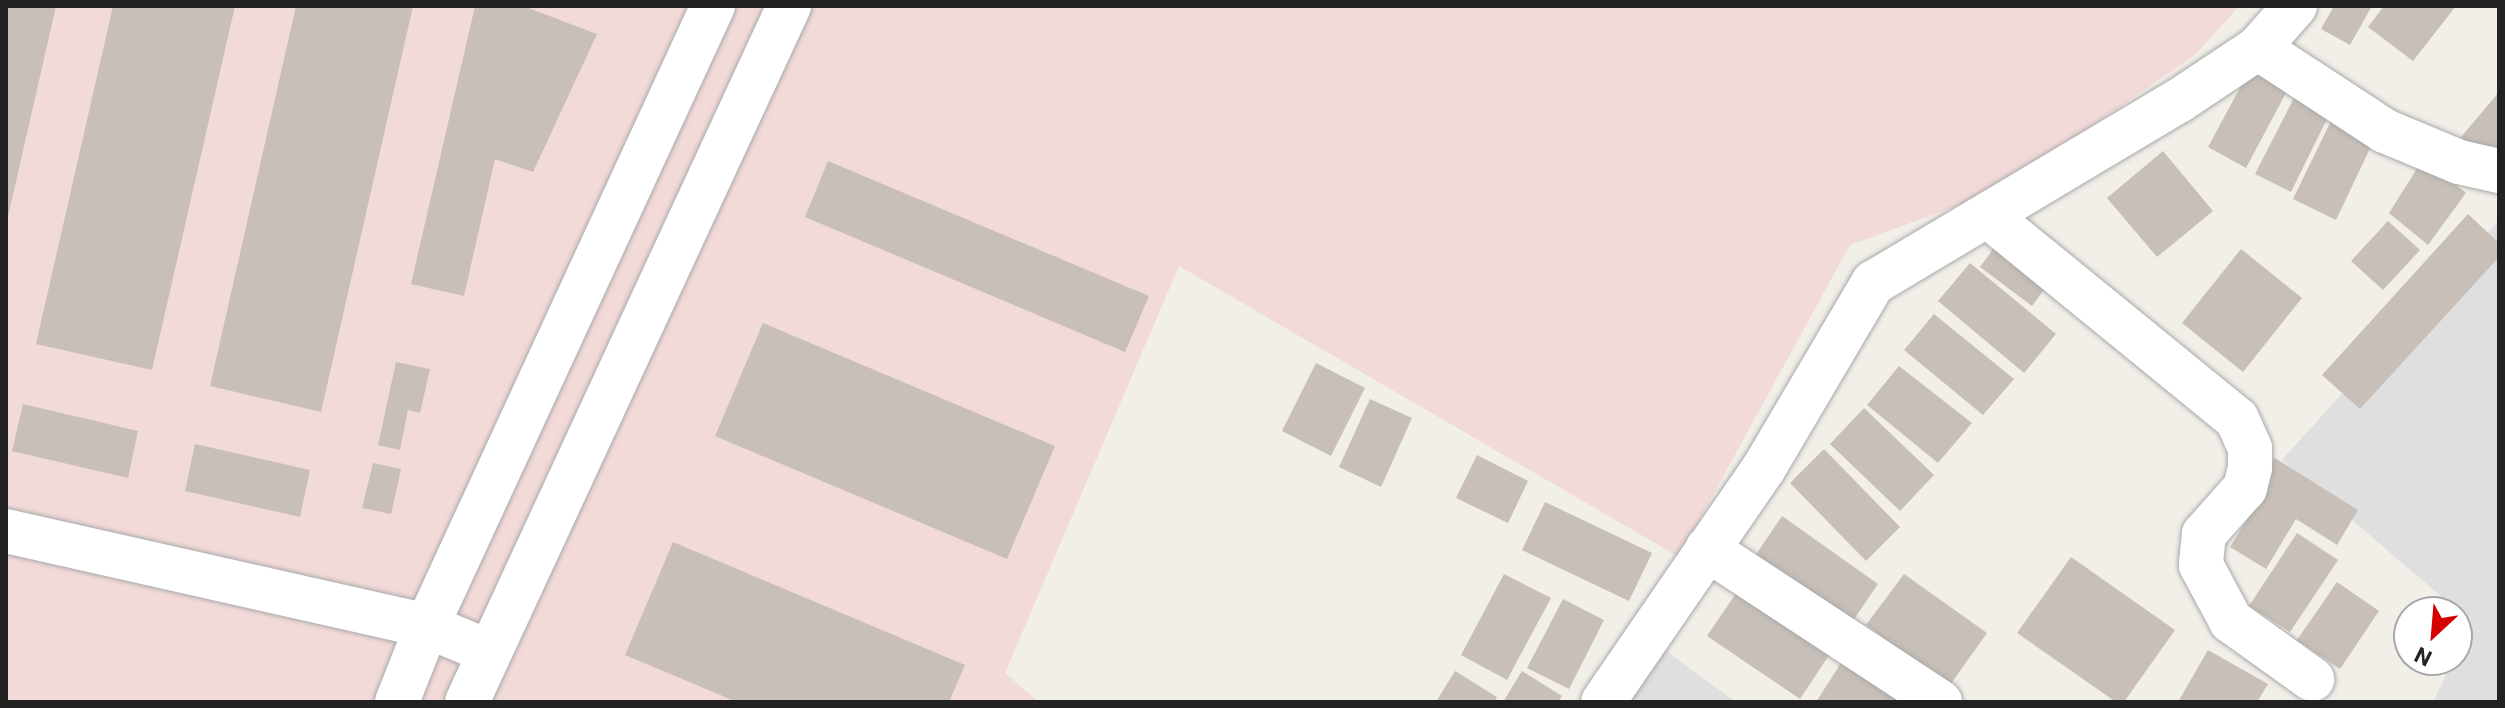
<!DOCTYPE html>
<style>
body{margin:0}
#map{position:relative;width:2505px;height:708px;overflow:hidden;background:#f2efe9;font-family:Roboto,sans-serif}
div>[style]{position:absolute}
.residential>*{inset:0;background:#e0dfdf}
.commercial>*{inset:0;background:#f2dad9}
.building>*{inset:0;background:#c7bfb8}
.roads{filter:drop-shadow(0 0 2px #a9a9a9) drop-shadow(0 0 2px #a9a9a9)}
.minor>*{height:44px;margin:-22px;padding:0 22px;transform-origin:22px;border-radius:22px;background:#fff}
span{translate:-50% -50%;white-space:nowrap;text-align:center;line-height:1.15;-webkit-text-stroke:7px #fff;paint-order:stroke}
.frame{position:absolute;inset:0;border:8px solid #222;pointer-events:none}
.north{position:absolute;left:2393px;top:596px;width:80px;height:80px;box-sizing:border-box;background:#fff;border:2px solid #a7a7a7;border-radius:50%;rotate:206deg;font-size:22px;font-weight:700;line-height:32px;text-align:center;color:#222}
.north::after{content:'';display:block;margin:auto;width:28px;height:36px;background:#d40000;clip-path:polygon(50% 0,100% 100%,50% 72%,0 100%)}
</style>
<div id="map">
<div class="residential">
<div style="clip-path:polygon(2499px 220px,2499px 702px,2433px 702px,2471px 622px,2282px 460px)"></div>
<div style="clip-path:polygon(1662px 648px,1736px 702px,1630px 702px)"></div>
</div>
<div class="commercial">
<div style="clip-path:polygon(6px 6px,2239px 6px,2196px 54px,1998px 191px,1850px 245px,1679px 557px,1179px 266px,1005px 673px,1039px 702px,6px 702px)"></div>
</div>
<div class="building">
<div style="clip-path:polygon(6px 6px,56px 6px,7px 221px,6px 221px)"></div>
<div style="clip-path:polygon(113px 6px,235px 6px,152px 370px,36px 344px)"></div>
<div style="clip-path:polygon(296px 6px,413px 6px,321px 412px,210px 386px)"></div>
<div style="clip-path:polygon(475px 6px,523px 6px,597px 34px,533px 172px,495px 159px,464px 296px,411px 284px)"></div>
<div style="clip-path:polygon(2334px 6px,2372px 6px,2350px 45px,2321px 29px)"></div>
<div style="clip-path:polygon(2384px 6px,2456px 6px,2413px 61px,2368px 27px)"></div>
<div style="clip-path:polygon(2249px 71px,2287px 91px,2246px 168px,2208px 147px)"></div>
<div style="clip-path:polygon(2499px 92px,2499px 160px,2495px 165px,2461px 137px)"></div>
<div style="clip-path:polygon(2294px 98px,2329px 115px,2291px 192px,2255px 174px)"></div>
<div style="clip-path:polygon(2332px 119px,2374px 140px,2336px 220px,2293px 199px)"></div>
<div style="clip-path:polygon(2163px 151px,2213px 211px,2157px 257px,2107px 198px)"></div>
<div style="clip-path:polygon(2423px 159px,2466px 193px,2428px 245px,2389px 213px)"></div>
<div style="clip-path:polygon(828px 161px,1149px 296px,1125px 352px,805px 217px)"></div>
<div style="clip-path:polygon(2468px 214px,2499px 243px,2499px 257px,2360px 409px,2322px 375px)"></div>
<div style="clip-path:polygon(2388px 221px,2420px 250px,2383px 290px,2351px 261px)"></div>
<div style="clip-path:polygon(1997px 244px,2049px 283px,2032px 306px,1980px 267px)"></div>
<div style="clip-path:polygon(2241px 249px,2302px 298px,2243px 372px,2182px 323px)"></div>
<div style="clip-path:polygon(1970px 263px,2056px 334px,2024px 373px,1938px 301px)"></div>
<div style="clip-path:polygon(1934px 314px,2014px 379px,1983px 415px,1904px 350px)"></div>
<div style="clip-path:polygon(763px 323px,1055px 446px,1007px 559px,715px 436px)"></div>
<div style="clip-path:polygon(396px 362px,430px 369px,420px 413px,408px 410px,400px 450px,378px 445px)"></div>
<div style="clip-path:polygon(1316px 363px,1365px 388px,1331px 456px,1282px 431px)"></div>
<div style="clip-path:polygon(1899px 366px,1972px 423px,1938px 463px,1867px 405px)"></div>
<div style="clip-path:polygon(1370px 399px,1412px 418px,1381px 487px,1339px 467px)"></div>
<div style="clip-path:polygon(23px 404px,138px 431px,128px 478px,12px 451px)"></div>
<div style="clip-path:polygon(1864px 408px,1934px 475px,1900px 511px,1830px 444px)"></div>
<div style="clip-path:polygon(195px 444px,310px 470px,300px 517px,185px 491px)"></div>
<div style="clip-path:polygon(1824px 449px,1900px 527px,1866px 561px,1790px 483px)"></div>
<div style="clip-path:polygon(1477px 455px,1528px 481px,1508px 523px,1456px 498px)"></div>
<div style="clip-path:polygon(2275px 458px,2358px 510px,2337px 545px,2296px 519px,2266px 569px,2230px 547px,2260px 498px,2253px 493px)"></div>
<div style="clip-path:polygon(373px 463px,401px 469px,391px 514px,362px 508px)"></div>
<div style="clip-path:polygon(1545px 502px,1652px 553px,1629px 601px,1522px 550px)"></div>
<div style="clip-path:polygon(1782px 516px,1878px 584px,1844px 634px,1748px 566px)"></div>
<div style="clip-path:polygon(2297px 533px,2338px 560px,2290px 632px,2249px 606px)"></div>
<div style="clip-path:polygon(673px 542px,965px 665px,949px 702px,737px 702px,625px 655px)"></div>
<div style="clip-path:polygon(2071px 557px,2175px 630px,2124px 702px,2116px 702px,2017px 633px)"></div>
<div style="clip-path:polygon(1504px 574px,1551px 598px,1507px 680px,1461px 655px)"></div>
<div style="clip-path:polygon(1904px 574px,1987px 633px,1950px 685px,1866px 625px)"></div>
<div style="clip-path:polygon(2337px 582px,2379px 611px,2340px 669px,2297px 640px)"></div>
<div style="clip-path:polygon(1741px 586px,1833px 649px,1800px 699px,1707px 636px)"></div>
<div style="clip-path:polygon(1563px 599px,1604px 620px,1569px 689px,1527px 668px)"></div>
<div style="clip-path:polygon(2208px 650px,2268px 684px,2257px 702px,2178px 702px)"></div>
<div style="clip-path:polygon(1848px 652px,1925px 702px,1816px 702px)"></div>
<div style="clip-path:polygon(1455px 671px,1497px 697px,1494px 702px,1436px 702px)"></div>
<div style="clip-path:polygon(1522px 671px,1562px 696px,1558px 702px,1503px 702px)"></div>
</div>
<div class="roads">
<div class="minor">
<div style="left:2258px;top:48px;width:152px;rotate:33.2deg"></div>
<div style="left:2385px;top:131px;width:80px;rotate:22.7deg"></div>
<div style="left:2459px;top:162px;width:41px;rotate:12.7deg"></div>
<div style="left:1988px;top:216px;width:321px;rotate:39.2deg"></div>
<div style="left:2237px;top:419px;width:32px;rotate:66deg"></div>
<div style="left:2250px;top:448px;width:20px;rotate:90deg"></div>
<div style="left:2250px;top:468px;width:21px;rotate:104deg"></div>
<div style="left:2245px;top:488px;width:62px;rotate:131.7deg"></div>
<div style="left:2204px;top:534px;width:31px;rotate:96deg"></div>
<div style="left:2201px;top:565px;width:64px;rotate:61.8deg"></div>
<div style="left:2231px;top:621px;width:100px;rotate:35.6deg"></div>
<div style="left:6px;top:531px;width:432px;rotate:12.7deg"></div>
<div style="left:427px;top:626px;width:65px;rotate:22.6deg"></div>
<div style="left:1707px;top:549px;width:279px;rotate:33.3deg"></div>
<div style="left:397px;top:702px;width:82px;rotate:-68.5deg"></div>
<div style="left:427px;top:626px;width:683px;rotate:-65.24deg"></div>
<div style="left:467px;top:702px;width:767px;rotate:-65.17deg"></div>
<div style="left:1603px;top:702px;width:284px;rotate:-55.5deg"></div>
<div style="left:1764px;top:468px;width:215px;rotate:-59.5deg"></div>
<div style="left:1873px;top:283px;width:354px;rotate:-30.8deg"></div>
<div style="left:2177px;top:102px;width:97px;rotate:-33.7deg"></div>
<div style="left:2258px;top:48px;width:56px;rotate:-48.6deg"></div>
</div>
</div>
<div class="frame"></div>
<div class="north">N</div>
</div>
